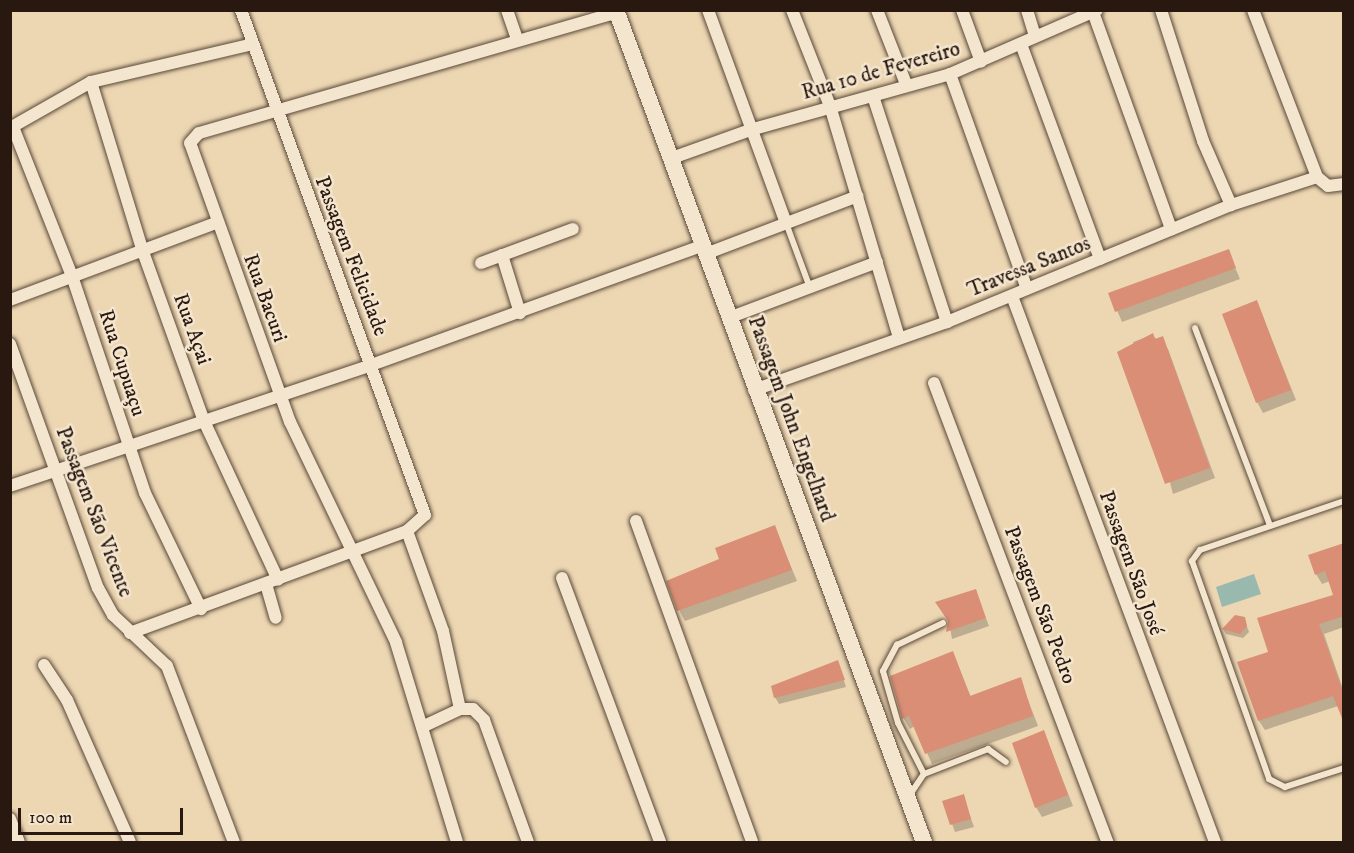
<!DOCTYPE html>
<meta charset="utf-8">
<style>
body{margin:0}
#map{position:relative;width:1354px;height:853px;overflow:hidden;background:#edd7b3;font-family:"IM FELL DW Pica",serif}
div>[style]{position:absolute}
.water>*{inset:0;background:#99b9af}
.shadow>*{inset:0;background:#0003}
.building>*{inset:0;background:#da8e75}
.roads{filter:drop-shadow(0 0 2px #594839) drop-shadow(0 0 2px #594839)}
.service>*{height:6px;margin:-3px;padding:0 3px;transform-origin:3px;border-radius:3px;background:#f3e5ce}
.minor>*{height:12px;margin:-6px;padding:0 6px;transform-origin:6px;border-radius:6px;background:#f3e5ce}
.secondary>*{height:16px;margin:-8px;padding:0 8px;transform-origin:8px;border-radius:8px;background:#f3e5ce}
span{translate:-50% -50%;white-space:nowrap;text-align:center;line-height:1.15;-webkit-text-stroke:5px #f3e5ce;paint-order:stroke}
.street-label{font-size:21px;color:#281810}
.frame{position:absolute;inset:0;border:12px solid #281810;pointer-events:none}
.scale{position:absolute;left:18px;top:808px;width:165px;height:27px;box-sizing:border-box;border:3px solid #281810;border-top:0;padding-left:8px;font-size:18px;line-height:21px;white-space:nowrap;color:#281810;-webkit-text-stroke:4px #f3e5ce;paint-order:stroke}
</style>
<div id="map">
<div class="water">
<div style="clip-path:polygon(1254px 574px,1261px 594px,1222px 607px,1216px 587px)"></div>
</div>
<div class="shadow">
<div style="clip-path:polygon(1228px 251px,1240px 279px,1122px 322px,1110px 294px)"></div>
<div style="clip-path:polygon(1257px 302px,1296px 400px,1263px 413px,1257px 402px)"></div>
<div style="clip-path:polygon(1152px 335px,1168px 349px,1215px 478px,1173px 494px,1133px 342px)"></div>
<div style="clip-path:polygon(774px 526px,797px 581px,685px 621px,679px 610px,721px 560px)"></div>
<div style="clip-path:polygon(1344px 544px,1344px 627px,1324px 634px,1344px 692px,1344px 722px,1338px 706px,1265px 730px,1259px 721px,1270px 652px,1335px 596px,1330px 581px,1322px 584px,1316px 574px)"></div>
<div style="clip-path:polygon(975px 590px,989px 626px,952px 639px,949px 622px)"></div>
<div style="clip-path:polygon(1244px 618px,1249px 632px,1243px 638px,1226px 634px,1223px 629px)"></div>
<div style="clip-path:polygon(953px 653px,971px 697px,1020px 679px,1038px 726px,932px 764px,915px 726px,910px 729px,904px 719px,892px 676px)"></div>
<div style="clip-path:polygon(838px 662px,846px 687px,779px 704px,775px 697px)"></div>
<div style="clip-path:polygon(1044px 732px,1073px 806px,1042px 817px,1036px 807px)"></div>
<div style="clip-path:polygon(963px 796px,974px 827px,955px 832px,944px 802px)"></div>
</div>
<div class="building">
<div style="clip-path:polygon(1229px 249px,1236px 268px,1115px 312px,1108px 293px)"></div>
<div style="clip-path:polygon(1257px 300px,1291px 390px,1256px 403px,1222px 314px)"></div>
<div style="clip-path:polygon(1153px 333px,1155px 339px,1163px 336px,1210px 468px,1165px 484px,1117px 352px)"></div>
<div style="clip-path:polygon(775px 525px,792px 570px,677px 611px,666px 581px,719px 559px,715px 548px)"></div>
<div style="clip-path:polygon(1344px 543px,1344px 616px,1319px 624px,1344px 695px,1344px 723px,1333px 696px,1258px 721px,1237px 662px,1268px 652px,1257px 618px,1333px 595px,1325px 571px,1315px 575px,1308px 555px)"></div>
<div style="clip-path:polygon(976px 589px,986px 618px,946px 632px,948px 621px,935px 602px)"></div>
<div style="clip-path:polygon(1235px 615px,1245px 617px,1247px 626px,1240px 634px,1222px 629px)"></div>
<div style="clip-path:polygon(953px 651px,970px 696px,1021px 677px,1033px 716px,925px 754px,909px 716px,902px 719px,890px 676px)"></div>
<div style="clip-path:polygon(838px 660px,845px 680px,774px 698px,771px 686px)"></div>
<div style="clip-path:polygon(1044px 730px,1068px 795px,1035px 808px,1012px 743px)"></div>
<div style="clip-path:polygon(964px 794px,971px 819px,950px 825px,942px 801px)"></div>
</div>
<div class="roads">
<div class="service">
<div style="left:786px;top:223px;width:69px;rotate:69.7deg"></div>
<div style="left:1195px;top:328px;width:211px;rotate:69.2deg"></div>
<div style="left:1344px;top:501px;width:152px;rotate:161.2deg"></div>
<div style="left:1200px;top:550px;width:14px;rotate:126deg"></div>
<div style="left:1192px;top:561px;width:231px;rotate:70.5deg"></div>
<div style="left:1269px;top:779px;width:18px;rotate:27deg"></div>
<div style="left:1285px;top:787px;width:62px;rotate:-17.9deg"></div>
<div style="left:924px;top:774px;width:57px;rotate:-117deg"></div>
<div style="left:898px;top:723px;width:54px;rotate:-106.1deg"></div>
<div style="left:883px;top:671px;width:30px;rotate:-62deg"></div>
<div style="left:897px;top:645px;width:51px;rotate:-25.6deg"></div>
<div style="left:909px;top:796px;width:27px;rotate:-56deg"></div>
<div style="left:924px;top:774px;width:69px;rotate:-21.3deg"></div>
<div style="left:988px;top:749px;width:22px;rotate:36deg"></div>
</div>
<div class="minor">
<div style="left:507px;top:10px;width:31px;rotate:71deg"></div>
<div style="left:708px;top:10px;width:227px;rotate:69.9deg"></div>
<div style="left:792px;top:10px;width:103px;rotate:68.4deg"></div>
<div style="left:830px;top:106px;width:242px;rotate:73.4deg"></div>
<div style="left:877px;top:10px;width:79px;rotate:68.6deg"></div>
<div style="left:962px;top:10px;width:55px;rotate:69.9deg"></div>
<div style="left:1027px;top:10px;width:27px;rotate:73deg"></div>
<div style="left:1161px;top:10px;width:138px;rotate:72.2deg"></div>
<div style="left:1203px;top:141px;width:70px;rotate:66.4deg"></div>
<div style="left:1253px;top:10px;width:179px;rotate:69deg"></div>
<div style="left:1317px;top:177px;width:14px;rotate:39deg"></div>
<div style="left:1328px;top:186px;width:16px;rotate:-7deg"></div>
<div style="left:1093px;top:12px;width:231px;rotate:70.2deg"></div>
<div style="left:1021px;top:44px;width:229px;rotate:69.8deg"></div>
<div style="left:950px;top:74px;width:228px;rotate:70.3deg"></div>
<div style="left:91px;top:82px;width:175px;rotate:73deg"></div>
<div style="left:142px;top:249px;width:183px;rotate:70.2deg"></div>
<div style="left:204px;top:421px;width:175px;rotate:65deg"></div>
<div style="left:873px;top:96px;width:238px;rotate:71.9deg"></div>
<div style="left:13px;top:127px;width:160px;rotate:68.4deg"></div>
<div style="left:72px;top:276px;width:229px;rotate:71.4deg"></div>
<div style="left:145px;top:493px;width:129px;rotate:64.2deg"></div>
<div style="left:10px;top:128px;width:93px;rotate:-29.6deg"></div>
<div style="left:91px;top:82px;width:166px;rotate:-13.2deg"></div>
<div style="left:672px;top:158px;width:83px;rotate:-19.7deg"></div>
<div style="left:750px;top:130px;width:208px;rotate:-15.6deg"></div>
<div style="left:950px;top:74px;width:160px;rotate:-23.5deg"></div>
<div style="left:708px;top:253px;width:160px;rotate:-20.8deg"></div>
<div style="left:502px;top:255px;width:61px;rotate:72.8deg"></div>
<div style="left:481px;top:263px;width:98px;rotate:-20.3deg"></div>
<div style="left:1012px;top:296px;width:583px;rotate:69.61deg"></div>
<div style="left:10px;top:300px;width:220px;rotate:-20.5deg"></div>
<div style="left:731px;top:317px;width:156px;rotate:-20.6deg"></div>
<div style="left:10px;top:344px;width:259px;rotate:70.2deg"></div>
<div style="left:98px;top:588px;width:31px;rotate:61deg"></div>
<div style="left:113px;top:615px;width:74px;rotate:43.4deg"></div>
<div style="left:167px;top:666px;width:188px;rotate:69.2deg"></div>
<div style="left:934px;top:383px;width:491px;rotate:69.3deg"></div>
<div style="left:754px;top:390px;width:205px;rotate:-19.4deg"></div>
<div style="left:947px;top:322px;width:307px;rotate:-22.4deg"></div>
<div style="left:1231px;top:205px;width:90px;rotate:-18deg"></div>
<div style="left:10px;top:486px;width:381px;rotate:-18.5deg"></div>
<div style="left:371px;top:365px;width:355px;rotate:-19.8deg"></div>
<div style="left:636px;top:521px;width:341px;rotate:70.1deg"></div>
<div style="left:407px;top:531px;width:106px;rotate:70.2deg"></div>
<div style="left:443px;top:631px;width:80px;rotate:77.7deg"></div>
<div style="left:562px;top:578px;width:282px;rotate:69.6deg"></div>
<div style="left:266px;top:584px;width:35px;rotate:74deg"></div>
<div style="left:130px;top:633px;width:295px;rotate:-20.2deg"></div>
<div style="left:407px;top:531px;width:24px;rotate:-42deg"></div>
<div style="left:425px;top:515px;width:537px;rotate:-110.02deg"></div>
<div style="left:44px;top:665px;width:42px;rotate:56.7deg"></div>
<div style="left:67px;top:700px;width:155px;rotate:66.1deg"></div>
<div style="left:422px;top:727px;width:42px;rotate:-25.3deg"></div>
<div style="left:460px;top:709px;width:13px"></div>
<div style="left:473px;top:709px;width:16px;rotate:45deg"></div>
<div style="left:484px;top:720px;width:130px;rotate:70.2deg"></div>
<div style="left:10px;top:819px;width:25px;rotate:69deg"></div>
<div style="left:457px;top:842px;width:209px;rotate:-107deg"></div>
<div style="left:396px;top:642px;width:244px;rotate:-115.7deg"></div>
<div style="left:290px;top:422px;width:296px;rotate:-109.7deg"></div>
<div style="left:190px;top:143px;width:13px;rotate:-48deg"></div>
<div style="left:199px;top:133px;width:435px;rotate:-16.1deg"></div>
</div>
<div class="secondary">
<div style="left:616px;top:10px;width:887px;rotate:69.69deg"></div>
</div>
</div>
<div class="street-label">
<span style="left:881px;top:71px;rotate:-16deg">Rua 10 de Fevereiro</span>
<span style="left:351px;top:256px;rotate:69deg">Passagem Felicidade</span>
<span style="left:1029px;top:267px;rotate:-22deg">Travessa Santos</span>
<span style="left:265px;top:298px;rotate:70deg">Rua Bacuri</span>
<span style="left:192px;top:329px;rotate:70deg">Rua Açai</span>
<span style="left:122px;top:363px;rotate:72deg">Rua Cupuaçu</span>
<span style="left:791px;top:419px;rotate:70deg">Passagem John Engelhard</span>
<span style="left:94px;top:512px;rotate:69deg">Passagem São Vicente</span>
<span style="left:1131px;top:563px;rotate:70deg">Passagem São José</span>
<span style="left:1040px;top:605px;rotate:69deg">Passagem São Pedro</span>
</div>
<div class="frame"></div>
<div class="scale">100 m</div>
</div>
